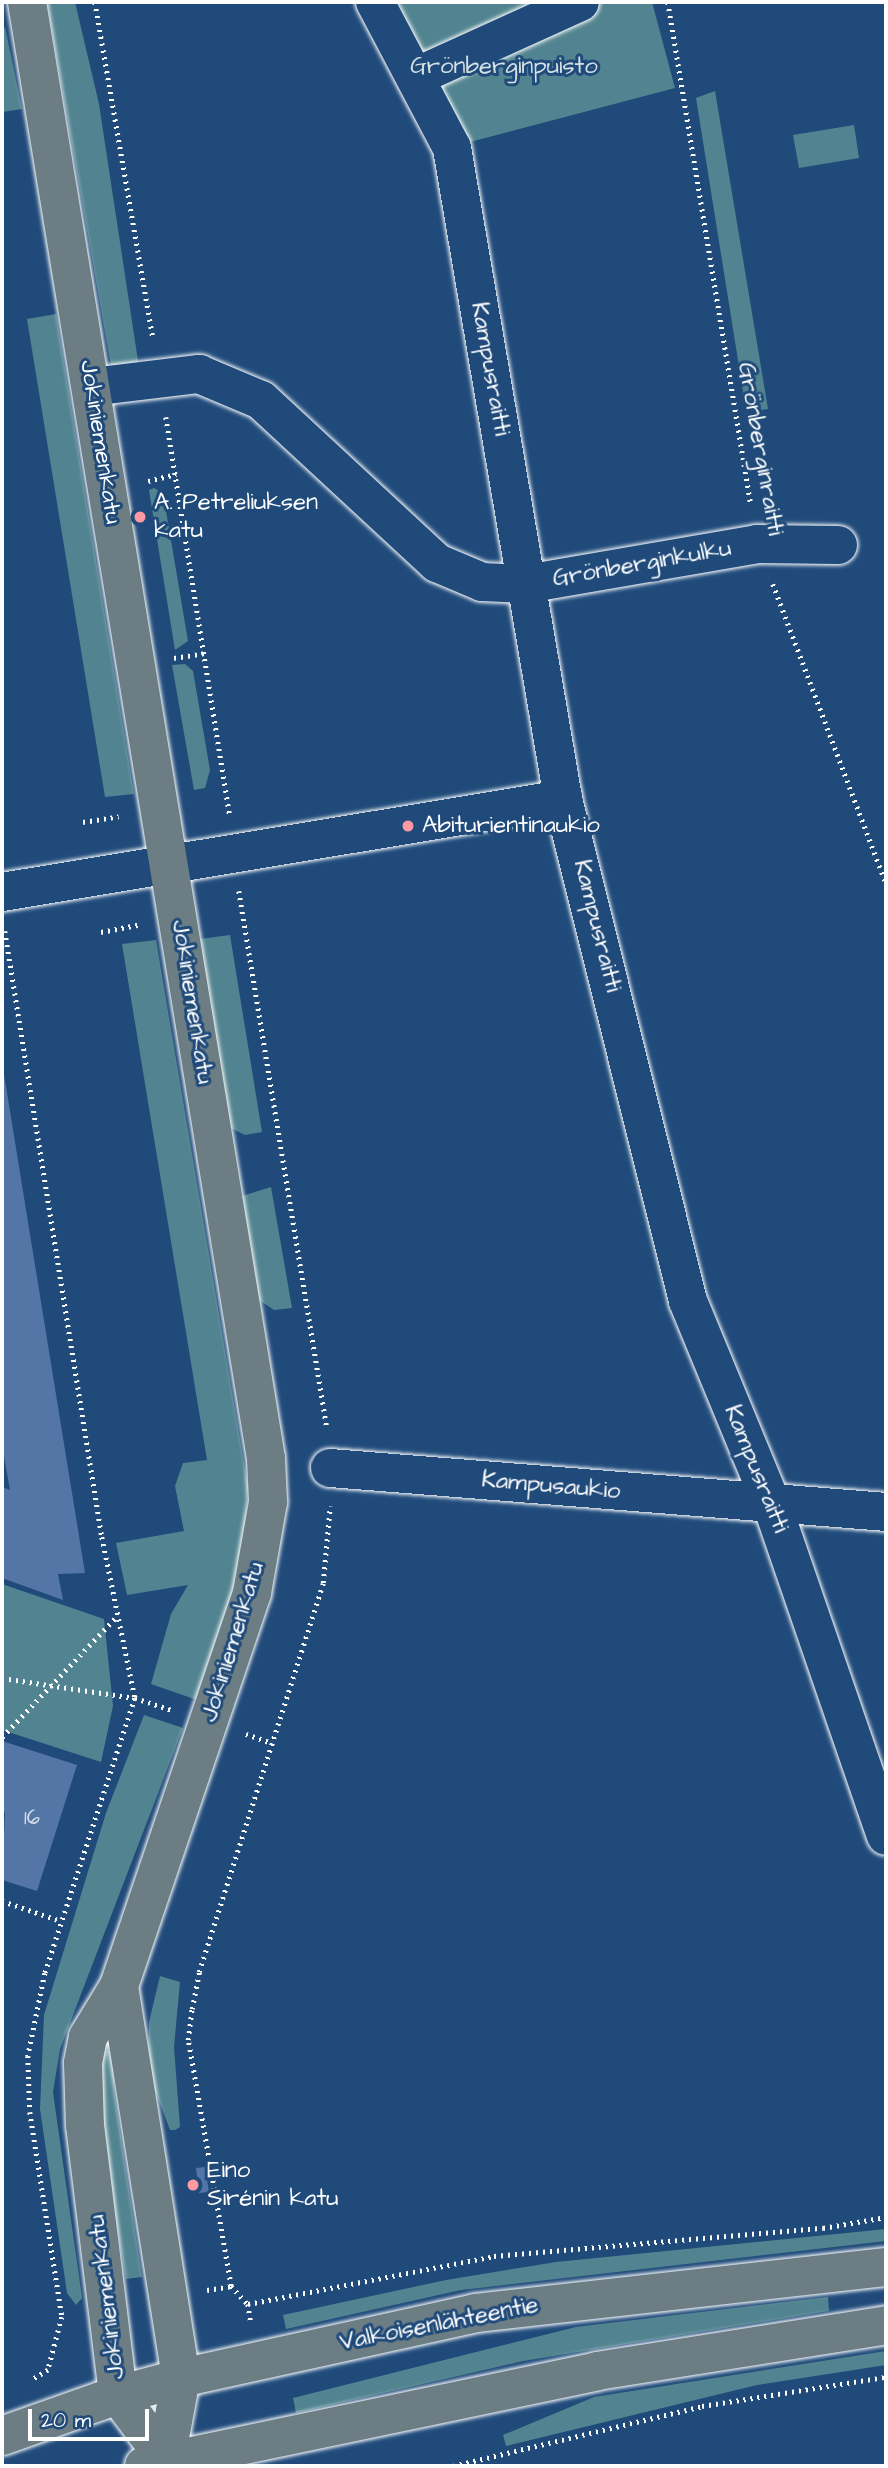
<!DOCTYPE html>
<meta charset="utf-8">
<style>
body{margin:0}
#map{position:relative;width:888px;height:2468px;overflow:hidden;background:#1f4a7a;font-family:"Architects Daughter",sans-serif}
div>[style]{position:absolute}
.green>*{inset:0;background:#518490}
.building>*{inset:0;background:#5476a6}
.path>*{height:4.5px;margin-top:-2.25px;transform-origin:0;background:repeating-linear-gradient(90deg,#fff 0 2px,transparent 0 7px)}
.roads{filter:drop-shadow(0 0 2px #fff) drop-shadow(0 0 2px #fff)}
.minor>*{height:38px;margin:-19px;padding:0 19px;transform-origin:19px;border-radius:19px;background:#1f4a7a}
.major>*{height:38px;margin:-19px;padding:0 19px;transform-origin:19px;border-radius:19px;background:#6c7e84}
.dots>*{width:19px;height:19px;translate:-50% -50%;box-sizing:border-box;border:4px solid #1f4a7a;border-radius:50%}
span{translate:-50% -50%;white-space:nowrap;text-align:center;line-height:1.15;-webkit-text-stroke:6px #1f4a7a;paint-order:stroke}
.number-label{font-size:21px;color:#d4dde9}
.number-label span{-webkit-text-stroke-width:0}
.park-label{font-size:24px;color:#d4e0e3}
.street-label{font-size:24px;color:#fff}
.poi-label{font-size:24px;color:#fff}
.left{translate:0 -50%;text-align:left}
.frame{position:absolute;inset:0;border:4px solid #fff;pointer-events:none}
.scale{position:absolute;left:28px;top:2409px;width:121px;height:32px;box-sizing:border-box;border:4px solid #fff;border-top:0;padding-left:9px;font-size:21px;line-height:24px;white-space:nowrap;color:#fff;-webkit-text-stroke:5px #1f4a7a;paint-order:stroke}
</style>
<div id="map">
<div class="green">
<div style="clip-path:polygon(47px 2px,75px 2px,99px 104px,140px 374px,113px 377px)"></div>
<div style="clip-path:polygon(397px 2px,652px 2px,675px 88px,470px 142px)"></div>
<div style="clip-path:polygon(5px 27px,22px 109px,2px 112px,2px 31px)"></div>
<div style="clip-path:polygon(715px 91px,768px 409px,752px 411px,745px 404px,696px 98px)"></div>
<div style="clip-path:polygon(854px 125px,859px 158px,799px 168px,793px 135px)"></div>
<div style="clip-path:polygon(56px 314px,134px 794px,105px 797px,27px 319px)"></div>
<div style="clip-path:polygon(154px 488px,163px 493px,188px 641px,175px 650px,149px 490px)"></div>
<div style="clip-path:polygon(185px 664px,193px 671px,210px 770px,205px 788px,194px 790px,172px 665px)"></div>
<div style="clip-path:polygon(230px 935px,262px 1132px,245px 1135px,231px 1128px,200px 939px)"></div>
<div style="clip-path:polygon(156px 940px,248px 1487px,244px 1545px,232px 1600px,200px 1701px,151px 1684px,171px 1614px,188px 1585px,127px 1595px,116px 1543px,184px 1531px,175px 1486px,183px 1463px,207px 1460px,122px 944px)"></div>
<div style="clip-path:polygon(271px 1187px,292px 1308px,274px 1310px,259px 1300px,242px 1196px)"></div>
<div style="clip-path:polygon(2px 1584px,104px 1619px,113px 1706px,101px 1762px,2px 1730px)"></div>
<div style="clip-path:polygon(144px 1715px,183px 1728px,60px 2049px,53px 2092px,82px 2298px,76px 2305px,67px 2293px,40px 2109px,44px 2015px,106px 1813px)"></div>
<div style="clip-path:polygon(160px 1976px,180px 1982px,174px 2047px,180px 2127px,175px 2130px,170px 2130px,148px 2072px,149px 2022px)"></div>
<div style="clip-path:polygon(101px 2050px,113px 2052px,114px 2090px,142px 2277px,126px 2279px,101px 2131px)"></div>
<div style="clip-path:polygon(886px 2229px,886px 2241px,461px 2290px,286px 2329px,283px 2315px,446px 2280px,556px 2262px)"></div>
<div style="clip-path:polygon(828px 2297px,829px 2311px,523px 2361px,296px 2413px,293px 2398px,576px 2327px)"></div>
<div style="clip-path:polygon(886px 2351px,886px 2365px,757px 2385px,506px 2446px,503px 2435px,594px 2397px)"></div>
</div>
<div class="building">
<div style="clip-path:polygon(3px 1068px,85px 1573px,58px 1574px,63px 1600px,2px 1578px,2px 1487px,10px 1490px,2px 1445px)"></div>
<div style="clip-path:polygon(2px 1741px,77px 1765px,37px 1891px,2px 1880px,5px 1813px,2px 1811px)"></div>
<div style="clip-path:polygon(205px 2167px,209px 2192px,199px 2193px,196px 2168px)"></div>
</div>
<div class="path">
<div style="left:95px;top:2px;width:342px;rotate:80.2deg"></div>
<div style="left:668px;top:2px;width:510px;rotate:80.63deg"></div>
<div style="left:166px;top:417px;width:404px;rotate:80.9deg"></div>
<div style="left:148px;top:481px;width:29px;rotate:-14deg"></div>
<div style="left:773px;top:584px;width:320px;rotate:69.3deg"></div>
<div style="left:174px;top:658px;width:31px;rotate:-9deg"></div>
<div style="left:83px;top:822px;width:36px;rotate:-9deg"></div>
<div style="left:239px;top:891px;width:544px;rotate:80.69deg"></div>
<div style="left:5px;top:931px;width:614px;rotate:80.91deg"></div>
<div style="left:102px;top:1537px;width:164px;rotate:78.4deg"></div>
<div style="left:135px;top:1698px;width:289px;rotate:108.1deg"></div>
<div style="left:45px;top:1973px;width:85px;rotate:101.6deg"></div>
<div style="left:28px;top:2056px;width:56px;rotate:88deg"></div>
<div style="left:30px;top:2112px;width:207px;rotate:81.1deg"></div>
<div style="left:62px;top:2317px;width:55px;rotate:104.8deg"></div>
<div style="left:48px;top:2370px;width:19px;rotate:148deg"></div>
<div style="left:101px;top:932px;width:38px;rotate:-11deg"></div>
<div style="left:2px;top:1678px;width:134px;rotate:8.6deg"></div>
<div style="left:135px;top:1698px;width:39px;rotate:18deg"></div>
<div style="left:246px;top:1734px;width:28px;rotate:19deg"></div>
<div style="left:2px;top:1737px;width:168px;rotate:-46.4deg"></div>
<div style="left:2px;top:1901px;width:62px;rotate:18.7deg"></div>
<div style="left:231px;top:2286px;width:250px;rotate:-99.9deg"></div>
<div style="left:188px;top:2040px;width:31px;rotate:-83deg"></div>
<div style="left:192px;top:2009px;width:38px;rotate:-79deg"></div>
<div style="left:199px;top:1972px;width:408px;rotate:-72.3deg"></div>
<div style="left:323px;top:1583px;width:77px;rotate:-84.8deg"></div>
<div style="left:207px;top:2290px;width:24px;rotate:-9deg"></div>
<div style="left:231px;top:2286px;width:25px;rotate:47deg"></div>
<div style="left:248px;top:2304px;width:19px;rotate:81deg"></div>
<div style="left:248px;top:2304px;width:251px;rotate:-11deg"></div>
<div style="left:494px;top:2256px;width:330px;rotate:-4.9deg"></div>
<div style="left:823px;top:2228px;width:64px;rotate:-9.9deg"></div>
<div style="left:453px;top:2466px;width:256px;rotate:-13.5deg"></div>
<div style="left:702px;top:2406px;width:186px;rotate:-9deg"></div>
</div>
<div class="roads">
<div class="minor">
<div style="left:375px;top:2px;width:165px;rotate:62.2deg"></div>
<div style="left:452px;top:148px;width:660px;rotate:80.32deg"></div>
<div style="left:563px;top:799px;width:517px;rotate:76.02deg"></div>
<div style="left:688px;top:1301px;width:217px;rotate:67.6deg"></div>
<div style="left:771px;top:1502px;width:353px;rotate:71deg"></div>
<div style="left:415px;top:77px;width:181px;rotate:-24.4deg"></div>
<div style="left:91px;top:387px;width:109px;rotate:-6.9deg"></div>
<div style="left:199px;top:374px;width:67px;rotate:22.8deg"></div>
<div style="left:261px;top:400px;width:240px;rotate:42.8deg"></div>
<div style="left:437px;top:563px;width:49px;rotate:22.9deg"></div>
<div style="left:482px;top:582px;width:44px;rotate:2.6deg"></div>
<div style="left:526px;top:584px;width:234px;rotate:-9.8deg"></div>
<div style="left:757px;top:544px;width:81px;rotate:0.7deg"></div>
<div style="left:2px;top:892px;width:569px;rotate:-9.41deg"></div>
<div style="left:330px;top:1468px;width:558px;rotate:4.52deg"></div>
</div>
<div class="major">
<div style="left:27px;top:2px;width:1476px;rotate:80.68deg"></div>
<div style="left:266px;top:1459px;width:43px;rotate:87.3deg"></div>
<div style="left:268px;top:1502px;width:92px;rotate:100deg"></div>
<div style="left:252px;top:1593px;width:415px;rotate:108.7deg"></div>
<div style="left:119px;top:1986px;width:60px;rotate:121.3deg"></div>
<div style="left:88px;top:2037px;width:26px;rotate:101deg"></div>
<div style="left:83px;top:2063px;width:62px;rotate:88.2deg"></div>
<div style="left:85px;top:2125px;width:272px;rotate:83deg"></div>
<div style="left:118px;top:2395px;width:80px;rotate:53.1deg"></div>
<div style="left:119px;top:1986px;width:397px;rotate:81deg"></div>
<div style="left:181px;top:2378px;width:82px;rotate:100.5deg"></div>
<div style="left:2px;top:2436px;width:123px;rotate:-19.5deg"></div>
<div style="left:118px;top:2395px;width:65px;rotate:-15.1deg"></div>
<div style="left:181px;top:2378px;width:302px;rotate:-12.4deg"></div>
<div style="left:476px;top:2313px;width:413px;rotate:-6.4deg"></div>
<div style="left:144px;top:2466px;width:463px;rotate:-11.8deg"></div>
<div style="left:597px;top:2371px;width:293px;rotate:-9deg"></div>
</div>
</div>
<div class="dots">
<div style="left:140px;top:517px;background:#ff9aa2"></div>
<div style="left:408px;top:826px;background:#ff9aa2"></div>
<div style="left:193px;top:2185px;background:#ff9aa2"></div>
</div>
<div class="number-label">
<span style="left:32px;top:1818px">16</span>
</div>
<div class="park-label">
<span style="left:504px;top:67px">Grönberginpuisto</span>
</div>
<div class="street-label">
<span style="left:490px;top:369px;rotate:80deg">Kampusraitti</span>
<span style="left:100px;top:442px;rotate:81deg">Jokiniemenkatu</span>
<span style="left:760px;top:449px;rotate:80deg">Grönberginraitti</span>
<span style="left:642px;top:564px;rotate:-10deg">Grönberginkulku</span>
<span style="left:597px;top:926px;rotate:76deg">Kampusraitti</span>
<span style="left:192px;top:1002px;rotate:81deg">Jokiniemenkatu</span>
<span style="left:756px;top:1469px;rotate:68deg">Kampusraitti</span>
<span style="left:551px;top:1486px;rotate:5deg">Kampusaukio</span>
<span style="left:233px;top:1642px;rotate:-73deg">Jokiniemenkatu</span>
<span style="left:107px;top:2297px;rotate:-97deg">Jokiniemenkatu</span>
<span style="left:439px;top:2324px;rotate:-11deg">Valkoisenlähteentie</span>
</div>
<div class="poi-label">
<span class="left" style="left:154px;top:517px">A. Petreliuksen<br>katu</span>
<span class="left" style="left:422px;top:826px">Abiturientinaukio</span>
<span class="left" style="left:207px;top:2185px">Eino<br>Sirénin katu</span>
</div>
<div class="frame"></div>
<div class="scale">20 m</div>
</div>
